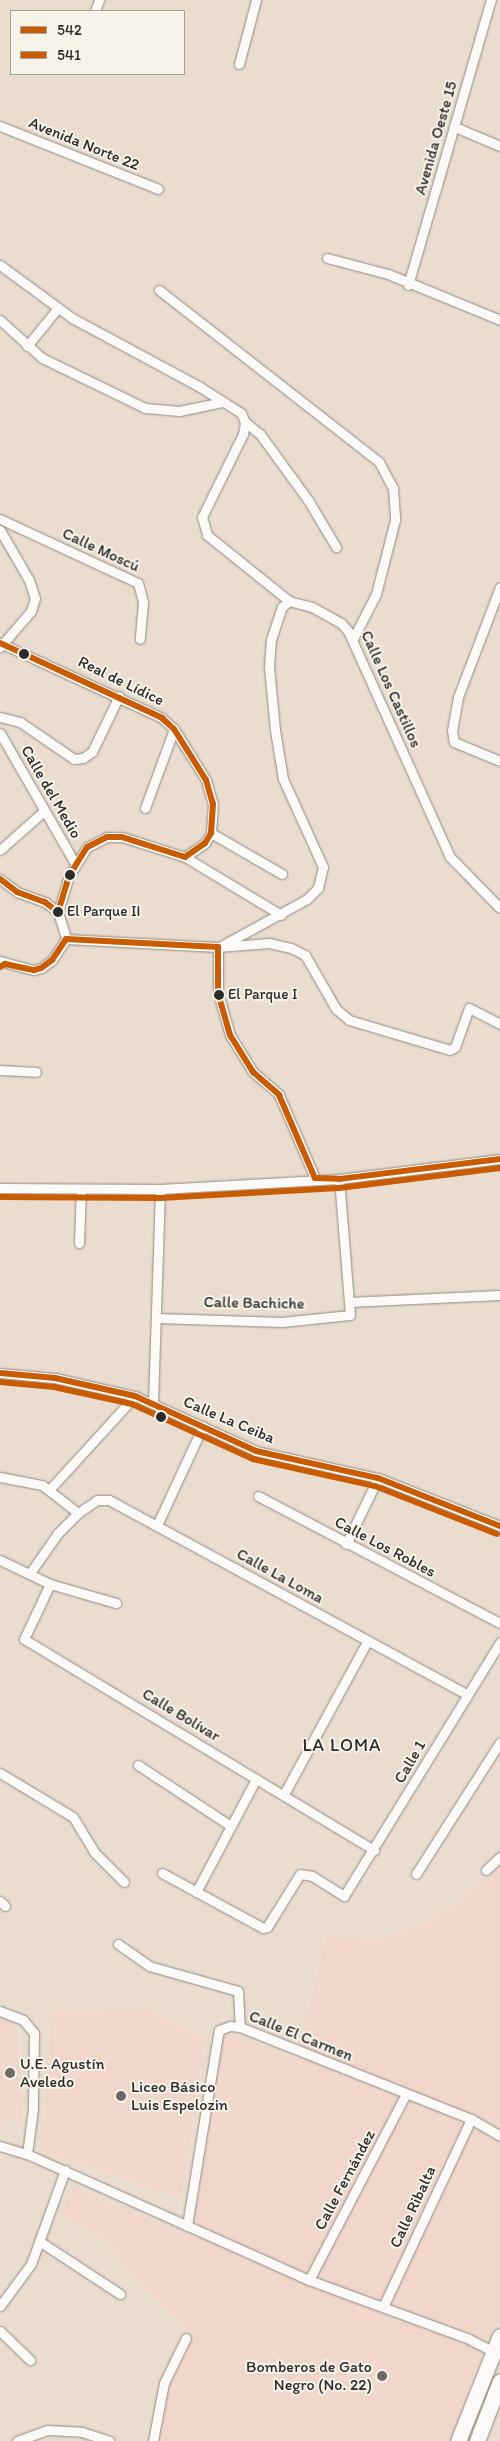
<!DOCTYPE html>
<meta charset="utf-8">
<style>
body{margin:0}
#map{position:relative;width:500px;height:2441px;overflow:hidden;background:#eaddcf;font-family:Itim,sans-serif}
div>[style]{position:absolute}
.built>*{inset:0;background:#f1d6cc}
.roads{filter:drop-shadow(0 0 1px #908a83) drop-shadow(0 0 1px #908a83)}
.street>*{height:9px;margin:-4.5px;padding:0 4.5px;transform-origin:4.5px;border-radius:4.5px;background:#fcfaf8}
.primary>*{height:15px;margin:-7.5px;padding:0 7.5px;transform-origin:7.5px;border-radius:7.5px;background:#fcfaf8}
.bus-1>*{height:6px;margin:-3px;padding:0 3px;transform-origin:3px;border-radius:3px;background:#c95b00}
.bus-2>*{height:6px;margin:-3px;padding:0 3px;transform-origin:3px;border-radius:3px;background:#c95b00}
.dots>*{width:14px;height:14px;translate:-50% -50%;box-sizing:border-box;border:2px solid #f7f3e8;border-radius:50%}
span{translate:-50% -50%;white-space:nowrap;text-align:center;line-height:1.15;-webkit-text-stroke:4px #f7f3e8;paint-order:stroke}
.bus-label{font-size:15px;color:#2b2b2b}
.left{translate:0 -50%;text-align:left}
.street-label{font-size:16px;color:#2b2b2b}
.poi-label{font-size:16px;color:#2b2b2b}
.right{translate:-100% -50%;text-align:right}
.neighbourhood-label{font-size:18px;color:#2b2b2b;letter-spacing:1px}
.legend{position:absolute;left:10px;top:10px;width:175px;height:65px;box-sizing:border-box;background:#f7f3e8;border:1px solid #a5a39c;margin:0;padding:6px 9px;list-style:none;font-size:15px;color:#2b2b2b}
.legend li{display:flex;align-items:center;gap:10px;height:25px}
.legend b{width:25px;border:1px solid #a5a39c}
</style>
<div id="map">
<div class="built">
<div style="clip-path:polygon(500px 1865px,500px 2319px,479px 2363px,452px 2441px,152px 2441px,157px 2392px,171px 2353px,188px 2327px,153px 2297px,99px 2235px,61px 2215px,73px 2187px,195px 2240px,207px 2101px,218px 2036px,239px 2037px,292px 2058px,308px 2017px,326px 1936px,377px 1939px,430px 1922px,450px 1909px)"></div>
<div style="clip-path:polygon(147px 2009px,205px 2040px,181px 2199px,43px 2151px,52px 2011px)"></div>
<div style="clip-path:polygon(0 2016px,17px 2026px,22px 2121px,0 2120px)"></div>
</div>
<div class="roads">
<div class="street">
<div style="left:95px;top:11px;width:12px;rotate:-70deg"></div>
<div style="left:239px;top:64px;width:66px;rotate:-75.1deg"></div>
<div style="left:0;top:126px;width:170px;rotate:21.7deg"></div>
<div style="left:455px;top:127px;width:49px;rotate:22.9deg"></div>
<div style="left:327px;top:258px;width:63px;rotate:14.7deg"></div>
<div style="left:388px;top:274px;width:121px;rotate:22.3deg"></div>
<div style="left:0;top:265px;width:89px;rotate:36.4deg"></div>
<div style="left:72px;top:318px;width:145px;rotate:28.3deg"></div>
<div style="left:200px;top:387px;width:49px;rotate:32.4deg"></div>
<div style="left:241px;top:413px;width:10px;rotate:66deg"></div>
<div style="left:245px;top:422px;width:12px;rotate:99deg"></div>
<div style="left:243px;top:434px;width:93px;rotate:116.3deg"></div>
<div style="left:202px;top:517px;width:19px;rotate:74deg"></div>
<div style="left:207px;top:535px;width:105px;rotate:38.8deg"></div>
<div style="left:289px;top:601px;width:24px;rotate:15deg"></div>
<div style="left:312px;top:607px;width:33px;rotate:29deg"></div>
<div style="left:341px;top:623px;width:11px;rotate:49deg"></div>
<div style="left:348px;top:631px;width:248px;rotate:65.7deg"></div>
<div style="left:450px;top:857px;width:71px;rotate:45.6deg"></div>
<div style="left:408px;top:285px;width:297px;rotate:-73.8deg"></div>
<div style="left:159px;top:290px;width:279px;rotate:38deg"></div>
<div style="left:379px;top:462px;width:30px;rotate:62deg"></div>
<div style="left:393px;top:488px;width:32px;rotate:86deg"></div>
<div style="left:395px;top:520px;width:76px;rotate:104.4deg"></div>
<div style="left:376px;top:594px;width:51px;rotate:117.1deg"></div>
<div style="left:0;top:320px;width:57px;rotate:42.1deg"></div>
<div style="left:42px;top:358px;width:114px;rotate:25.9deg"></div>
<div style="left:145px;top:408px;width:34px;rotate:5deg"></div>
<div style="left:179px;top:411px;width:45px;rotate:-11.6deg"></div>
<div style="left:27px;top:346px;width:49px;rotate:-50.8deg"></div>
<div style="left:245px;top:422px;width:19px;rotate:39deg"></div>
<div style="left:260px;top:434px;width:82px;rotate:54deg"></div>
<div style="left:308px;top:500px;width:55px;rotate:59.2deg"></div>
<div style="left:0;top:519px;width:152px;rotate:24.9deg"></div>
<div style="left:138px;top:583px;width:20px;rotate:75deg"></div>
<div style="left:143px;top:602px;width:37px;rotate:95deg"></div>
<div style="left:0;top:530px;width:58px;rotate:59.9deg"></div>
<div style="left:29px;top:580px;width:19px;rotate:72deg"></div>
<div style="left:35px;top:598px;width:14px;rotate:107deg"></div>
<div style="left:31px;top:611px;width:48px;rotate:130.7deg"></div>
<div style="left:500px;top:587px;width:118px;rotate:110.9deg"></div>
<div style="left:458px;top:697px;width:34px;rotate:100deg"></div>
<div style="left:452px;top:730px;width:12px;rotate:81deg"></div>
<div style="left:454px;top:742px;width:50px;rotate:22.4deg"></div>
<div style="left:0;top:643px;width:179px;rotate:24.8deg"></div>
<div style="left:162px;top:718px;width:16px;rotate:43deg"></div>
<div style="left:174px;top:729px;width:60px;rotate:57.9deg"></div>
<div style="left:206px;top:780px;width:25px;rotate:74deg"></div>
<div style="left:213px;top:804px;width:29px;rotate:94deg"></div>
<div style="left:211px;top:833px;width:12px;rotate:121deg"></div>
<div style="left:205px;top:843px;width:24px;rotate:145deg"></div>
<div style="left:185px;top:857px;width:66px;rotate:-162.4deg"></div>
<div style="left:122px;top:837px;width:15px;rotate:180deg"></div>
<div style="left:107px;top:837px;width:22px;rotate:153deg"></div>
<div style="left:87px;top:847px;width:34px;rotate:122deg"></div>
<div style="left:69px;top:876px;width:38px;rotate:107deg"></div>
<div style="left:0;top:717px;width:21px;rotate:14deg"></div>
<div style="left:20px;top:722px;width:65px;rotate:34.4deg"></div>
<div style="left:74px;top:759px;width:9px;rotate:-6deg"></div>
<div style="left:83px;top:758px;width:11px;rotate:-34deg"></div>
<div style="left:92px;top:752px;width:62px;rotate:-64.3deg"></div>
<div style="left:0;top:733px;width:152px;rotate:60.1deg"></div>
<div style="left:145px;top:808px;width:84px;rotate:-69.8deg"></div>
<div style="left:211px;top:833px;width:82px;rotate:30deg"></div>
<div style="left:0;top:850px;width:59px;rotate:-41.6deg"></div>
<div style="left:185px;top:857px;width:112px;rotate:31.1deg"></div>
<div style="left:0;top:879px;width:21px;rotate:37deg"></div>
<div style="left:17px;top:892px;width:30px;rotate:20deg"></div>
<div style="left:45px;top:902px;width:16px;rotate:38deg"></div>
<div style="left:58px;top:912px;width:28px;rotate:73deg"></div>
<div style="left:66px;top:939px;width:152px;rotate:3deg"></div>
<div style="left:218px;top:947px;width:51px;rotate:-4.5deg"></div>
<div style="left:269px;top:943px;width:23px;rotate:13deg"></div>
<div style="left:291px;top:948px;width:16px;rotate:27deg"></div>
<div style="left:305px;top:955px;width:62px;rotate:60.1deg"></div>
<div style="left:336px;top:1009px;width:17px;rotate:40deg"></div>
<div style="left:349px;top:1020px;width:105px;rotate:16.5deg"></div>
<div style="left:450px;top:1050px;width:6px;rotate:-31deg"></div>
<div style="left:455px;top:1047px;width:41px;rotate:-70.3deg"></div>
<div style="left:469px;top:1008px;width:35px;rotate:27deg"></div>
<div style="left:223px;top:945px;width:96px;rotate:-28.7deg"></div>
<div style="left:307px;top:899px;width:16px;rotate:-45deg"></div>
<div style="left:318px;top:888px;width:22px;rotate:-77deg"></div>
<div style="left:323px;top:867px;width:97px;rotate:-114.4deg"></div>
<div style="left:283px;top:779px;width:50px;rotate:-99.3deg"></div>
<div style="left:275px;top:730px;width:63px;rotate:-95.4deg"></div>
<div style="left:269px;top:667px;width:27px;rotate:-86deg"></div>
<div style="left:271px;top:640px;width:35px;rotate:-72deg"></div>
<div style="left:282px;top:607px;width:9px;rotate:-41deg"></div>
<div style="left:218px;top:947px;width:46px;rotate:90deg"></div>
<div style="left:218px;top:993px;width:44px;rotate:74.1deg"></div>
<div style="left:230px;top:1035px;width:44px;rotate:58.1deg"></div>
<div style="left:253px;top:1072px;width:35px;rotate:41deg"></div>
<div style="left:279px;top:1095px;width:90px;rotate:66.6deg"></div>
<div style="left:0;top:961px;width:35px;rotate:15deg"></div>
<div style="left:34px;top:970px;width:7px;rotate:-16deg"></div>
<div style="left:41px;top:968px;width:14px;rotate:-36deg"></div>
<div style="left:52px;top:960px;width:25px;rotate:-56deg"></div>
<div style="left:0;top:1070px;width:36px;rotate:3deg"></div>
<div style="left:0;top:1188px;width:160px;rotate:0.4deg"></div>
<div style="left:160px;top:1189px;width:179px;rotate:-3.2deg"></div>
<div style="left:339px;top:1179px;width:162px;rotate:-7.1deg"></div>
<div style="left:79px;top:1243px;width:54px;rotate:-87.9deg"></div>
<div style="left:349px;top:1302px;width:151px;rotate:-2.7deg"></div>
<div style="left:157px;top:1318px;width:125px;rotate:1.8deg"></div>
<div style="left:282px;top:1322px;width:68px;rotate:-5.9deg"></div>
<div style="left:350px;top:1315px;width:136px;rotate:-94.6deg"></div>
<div style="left:0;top:1373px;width:55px;rotate:5.2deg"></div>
<div style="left:55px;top:1378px;width:82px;rotate:12.7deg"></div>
<div style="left:135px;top:1396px;width:133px;rotate:24.4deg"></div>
<div style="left:256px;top:1451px;width:125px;rotate:12.5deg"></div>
<div style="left:378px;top:1478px;width:131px;rotate:21.5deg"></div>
<div style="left:153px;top:1402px;width:213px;rotate:-88.1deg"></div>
<div style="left:0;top:1477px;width:43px;rotate:10.8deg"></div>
<div style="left:42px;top:1485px;width:46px;rotate:37.9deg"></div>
<div style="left:50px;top:1489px;width:126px;rotate:-47.6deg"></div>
<div style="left:258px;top:1496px;width:273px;rotate:27.7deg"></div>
<div style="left:157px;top:1525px;width:109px;rotate:-65.1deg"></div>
<div style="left:346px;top:1544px;width:73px;rotate:-64.1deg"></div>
<div style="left:0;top:1560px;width:55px;rotate:25.6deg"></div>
<div style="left:50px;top:1584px;width:69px;rotate:16.1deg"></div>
<div style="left:30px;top:1573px;width:49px;rotate:-55deg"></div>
<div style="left:58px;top:1533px;width:28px;rotate:-45deg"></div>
<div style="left:78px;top:1513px;width:23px;rotate:-34deg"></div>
<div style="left:97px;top:1500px;width:12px"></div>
<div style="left:109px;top:1500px;width:407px;rotate:28.5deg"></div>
<div style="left:50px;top:1584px;width:61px;rotate:115.3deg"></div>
<div style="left:24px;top:1639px;width:409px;rotate:31.1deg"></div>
<div style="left:138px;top:1765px;width:111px;rotate:33.3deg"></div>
<div style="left:0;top:1773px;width:85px;rotate:31.1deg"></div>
<div style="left:73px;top:1817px;width:42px;rotate:58.6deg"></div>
<div style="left:95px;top:1853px;width:41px;rotate:45deg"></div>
<div style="left:284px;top:1794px;width:173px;rotate:-61.4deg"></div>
<div style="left:486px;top:1870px;width:19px;rotate:-43deg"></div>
<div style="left:162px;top:1873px;width:115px;rotate:28.6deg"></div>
<div style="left:263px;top:1928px;width:4px;rotate:-14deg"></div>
<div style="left:267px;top:1927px;width:62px;rotate:-58.1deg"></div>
<div style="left:300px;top:1874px;width:12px;rotate:9deg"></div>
<div style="left:312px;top:1876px;width:38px;rotate:32deg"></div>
<div style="left:344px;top:1896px;width:298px;rotate:-58.4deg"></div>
<div style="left:416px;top:1874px;width:156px;rotate:-57.5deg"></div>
<div style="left:196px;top:1892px;width:128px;rotate:-62deg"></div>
<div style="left:0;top:1901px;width:7px;rotate:45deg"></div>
<div style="left:118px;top:1944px;width:38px;rotate:35deg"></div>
<div style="left:149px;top:1966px;width:92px;rotate:15.7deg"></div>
<div style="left:238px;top:1991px;width:36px;rotate:87deg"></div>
<div style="left:0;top:2011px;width:25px;rotate:21deg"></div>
<div style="left:23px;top:2020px;width:17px;rotate:50deg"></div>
<div style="left:34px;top:2033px;width:76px;rotate:90.8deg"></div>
<div style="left:33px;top:2109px;width:45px;rotate:97.6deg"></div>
<div style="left:0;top:2146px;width:28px;rotate:17deg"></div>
<div style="left:27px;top:2154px;width:309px;rotate:24.1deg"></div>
<div style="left:309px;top:2280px;width:168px;rotate:20.2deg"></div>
<div style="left:467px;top:2338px;width:35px;rotate:27deg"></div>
<div style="left:187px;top:2226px;width:187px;rotate:-80.8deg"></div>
<div style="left:217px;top:2041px;width:11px;rotate:-80deg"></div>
<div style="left:219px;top:2030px;width:12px;rotate:-20deg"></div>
<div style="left:230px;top:2026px;width:10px;rotate:6deg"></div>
<div style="left:240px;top:2027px;width:249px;rotate:21.7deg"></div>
<div style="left:471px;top:2119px;width:34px;rotate:30deg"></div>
<div style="left:39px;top:2241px;width:97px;rotate:33.2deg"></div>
<div style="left:309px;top:2280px;width:210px;rotate:-62.5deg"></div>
<div style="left:0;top:2306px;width:52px;rotate:-53.6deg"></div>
<div style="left:31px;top:2264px;width:100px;rotate:-70.1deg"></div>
<div style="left:383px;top:2307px;width:208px;rotate:-64.9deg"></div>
<div style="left:0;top:2331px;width:42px;rotate:44deg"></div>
<div style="left:17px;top:2441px;width:32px;rotate:-20deg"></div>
<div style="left:47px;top:2430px;width:35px;rotate:3deg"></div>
<div style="left:82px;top:2432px;width:29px;rotate:18deg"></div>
<div style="left:153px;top:2441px;width:59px;rotate:-79.3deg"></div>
<div style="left:164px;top:2383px;width:50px;rotate:-63.9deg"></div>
</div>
<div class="primary">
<div style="left:458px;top:2441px;width:113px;rotate:-68.2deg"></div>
<div style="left:477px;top:2441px;width:64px;rotate:-69deg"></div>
</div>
</div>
<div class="bus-1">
<div style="left:0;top:643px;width:179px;rotate:24.8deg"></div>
<div style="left:162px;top:718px;width:16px;rotate:43deg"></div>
<div style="left:174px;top:729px;width:60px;rotate:57.9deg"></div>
<div style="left:206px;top:780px;width:25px;rotate:74deg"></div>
<div style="left:213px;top:804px;width:29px;rotate:94deg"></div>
<div style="left:211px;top:833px;width:12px;rotate:121deg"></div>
<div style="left:205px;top:843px;width:24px;rotate:145deg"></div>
<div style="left:185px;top:857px;width:66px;rotate:-162.4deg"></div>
<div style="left:122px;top:837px;width:15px;rotate:180deg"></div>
<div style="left:107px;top:837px;width:22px;rotate:153deg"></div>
<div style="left:87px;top:847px;width:34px;rotate:122deg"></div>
<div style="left:69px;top:876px;width:38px;rotate:107deg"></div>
<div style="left:0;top:879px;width:21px;rotate:37deg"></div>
<div style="left:17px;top:892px;width:30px;rotate:20deg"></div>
<div style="left:45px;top:902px;width:16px;rotate:38deg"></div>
<div style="left:66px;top:939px;width:152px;rotate:3deg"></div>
<div style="left:218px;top:947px;width:46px;rotate:90deg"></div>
<div style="left:218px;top:993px;width:44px;rotate:74.1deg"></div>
<div style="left:230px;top:1035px;width:44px;rotate:58.1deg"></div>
<div style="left:253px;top:1072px;width:35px;rotate:41deg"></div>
<div style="left:279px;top:1095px;width:90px;rotate:66.6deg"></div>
<div style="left:315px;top:1178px;width:24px;rotate:2deg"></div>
<div style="left:339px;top:1179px;width:162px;rotate:-7.1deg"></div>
<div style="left:0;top:967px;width:6px;rotate:-31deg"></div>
<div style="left:5px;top:964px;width:30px;rotate:12deg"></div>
<div style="left:34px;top:970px;width:7px;rotate:-16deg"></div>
<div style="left:41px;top:968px;width:14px;rotate:-36deg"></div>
<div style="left:52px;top:960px;width:25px;rotate:-56deg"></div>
<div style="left:0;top:1373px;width:55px;rotate:5.2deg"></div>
<div style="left:55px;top:1378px;width:82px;rotate:12.7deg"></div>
<div style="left:135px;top:1396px;width:133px;rotate:24.4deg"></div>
<div style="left:256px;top:1451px;width:125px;rotate:12.5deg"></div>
<div style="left:378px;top:1478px;width:131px;rotate:21.5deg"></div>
</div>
<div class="bus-2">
<div style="left:0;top:1197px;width:160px;rotate:0.4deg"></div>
<div style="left:160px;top:1198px;width:179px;rotate:-3.2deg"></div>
<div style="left:339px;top:1188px;width:162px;rotate:-7.1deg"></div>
<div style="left:0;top:1382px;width:54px;rotate:5.3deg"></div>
<div style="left:54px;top:1387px;width:80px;rotate:12.3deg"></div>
<div style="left:132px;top:1404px;width:133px;rotate:24.4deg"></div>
<div style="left:253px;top:1459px;width:125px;rotate:12.5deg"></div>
<div style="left:375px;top:1486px;width:131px;rotate:21.5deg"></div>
</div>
<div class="dots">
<div style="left:24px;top:654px;background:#2b2b2b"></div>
<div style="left:70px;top:875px;background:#2b2b2b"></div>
<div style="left:58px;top:912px;background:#2b2b2b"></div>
<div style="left:219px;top:995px;background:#2b2b2b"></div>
<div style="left:161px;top:1417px;background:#2b2b2b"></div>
<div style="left:10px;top:2073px;background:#6e6964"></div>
<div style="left:121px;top:2096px;background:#6e6964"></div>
<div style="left:382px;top:2376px;background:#6e6964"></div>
</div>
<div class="bus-label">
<span class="left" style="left:67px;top:912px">El Parque II</span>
<span class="left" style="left:228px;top:995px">El Parque I</span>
</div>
<div class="street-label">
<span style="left:436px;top:138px;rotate:-74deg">Avenida Oeste 15</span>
<span style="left:84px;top:144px;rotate:22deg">Avenida Norte 22</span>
<span style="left:101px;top:550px;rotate:25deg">Calle Moscú</span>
<span style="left:121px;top:681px;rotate:26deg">Real de Lídice</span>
<span style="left:391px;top:689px;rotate:66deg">Calle Los Castillos</span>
<span style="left:51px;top:792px;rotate:60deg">Calle del Medio</span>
<span style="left:254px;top:1303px;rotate:1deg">Calle Bachiche</span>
<span style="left:229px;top:1420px;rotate:23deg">Calle La Ceiba</span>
<span style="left:385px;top:1547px;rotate:28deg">Calle Los Robles</span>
<span style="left:280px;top:1576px;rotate:29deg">Calle La Loma</span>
<span style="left:181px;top:1715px;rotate:31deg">Calle Bolívar</span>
<span style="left:410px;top:1762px;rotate:-60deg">Calle 1</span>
<span style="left:301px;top:2036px;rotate:22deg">Calle El Carmen</span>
<span style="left:345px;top:2180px;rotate:-62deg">Calle Fernández</span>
<span style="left:413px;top:2207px;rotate:-65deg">Calle Ribalta</span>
</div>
<div class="poi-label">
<span class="left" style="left:20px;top:2073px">U.E. Agustín<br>Aveledo</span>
<span class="left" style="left:131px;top:2096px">Liceo Básico<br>Luis Espelozin</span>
<span class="right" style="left:372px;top:2376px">Bomberos de Gato<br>Negro (No. 22)</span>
</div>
<div class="neighbourhood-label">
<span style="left:342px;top:1745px">LA LOMA</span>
</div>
<ul class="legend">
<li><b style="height:6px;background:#c95b00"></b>542</li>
<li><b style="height:6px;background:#c95b00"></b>541</li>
</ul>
</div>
